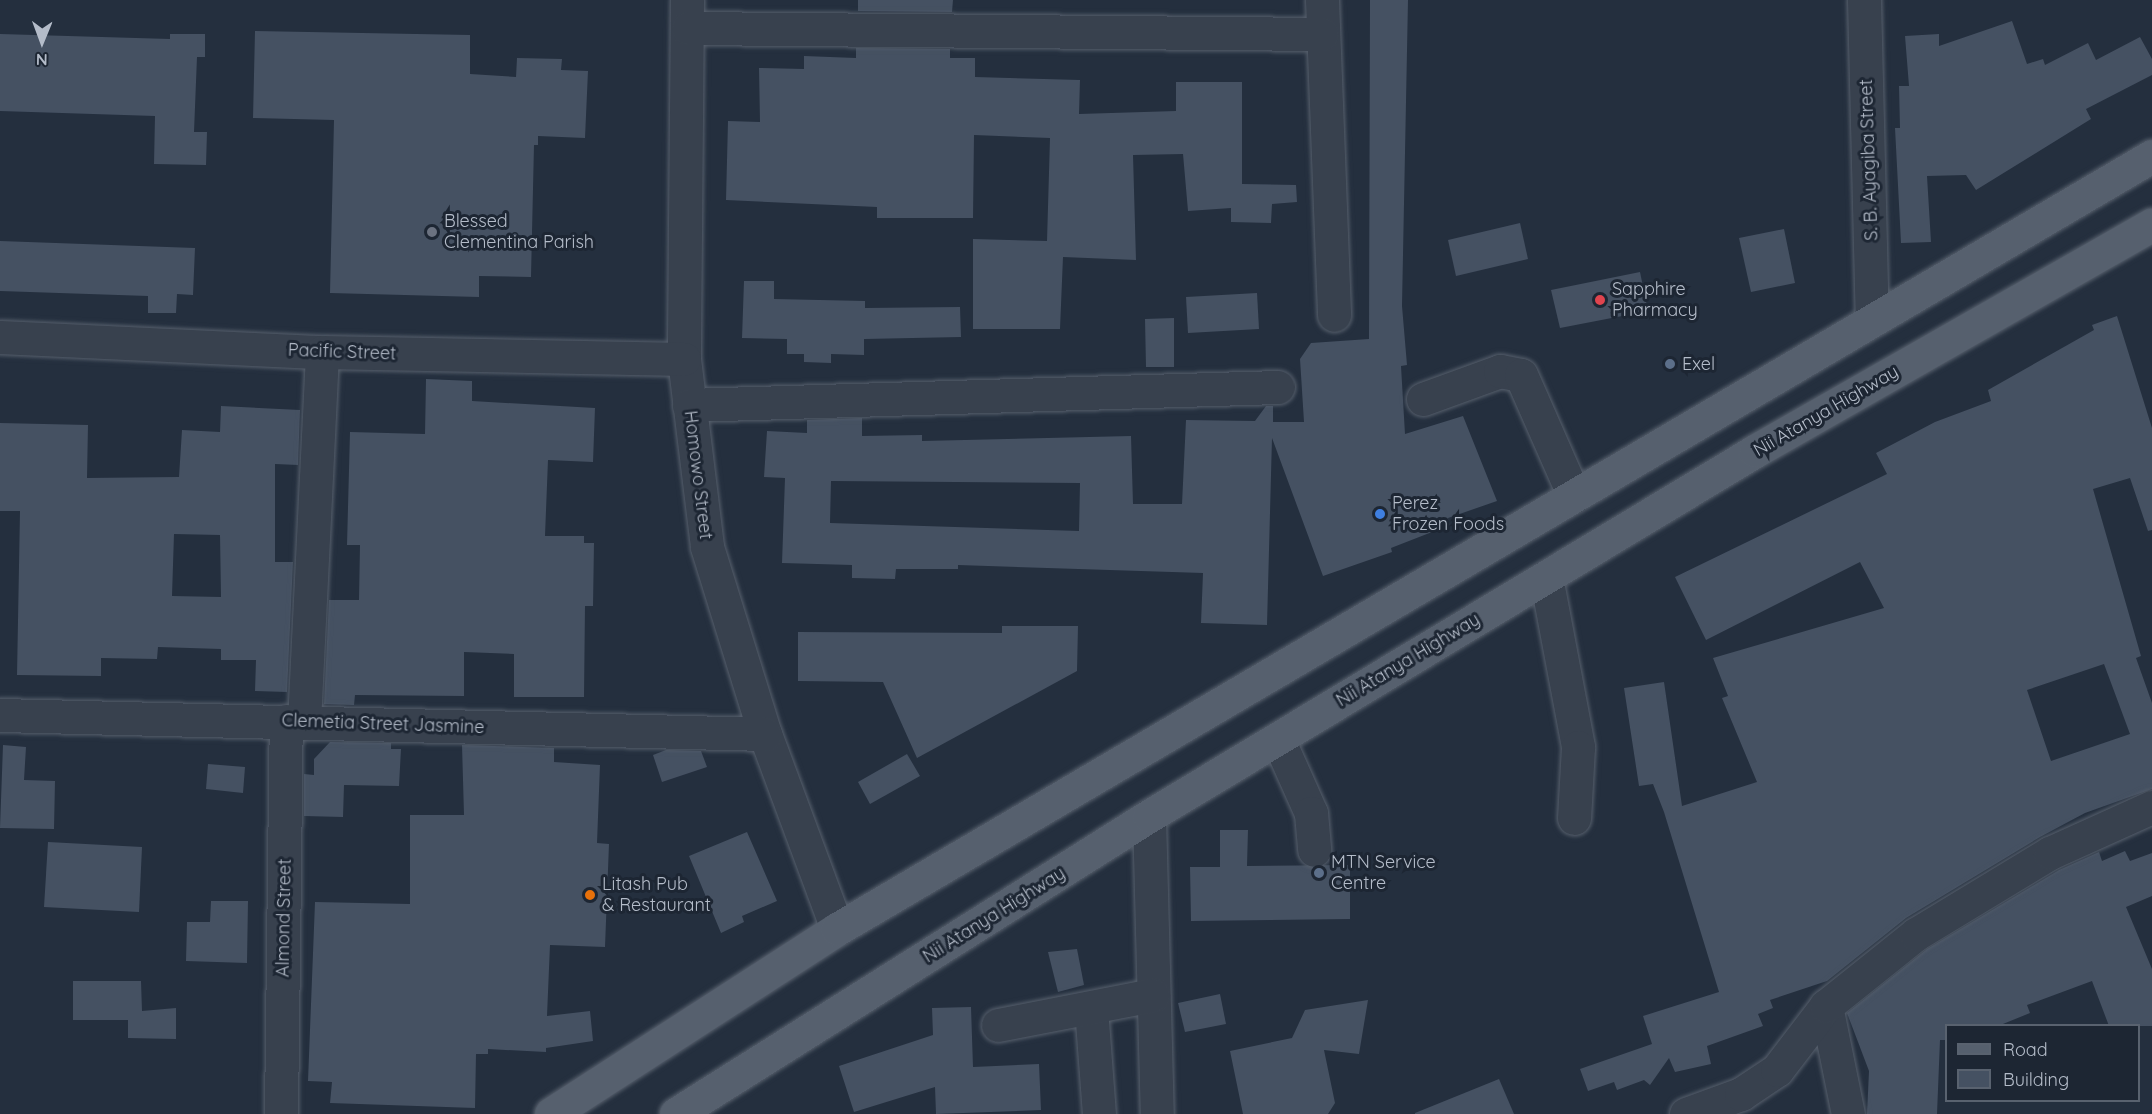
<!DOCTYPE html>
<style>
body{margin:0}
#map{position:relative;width:2152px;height:1114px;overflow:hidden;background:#242f3e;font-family:Quicksand,sans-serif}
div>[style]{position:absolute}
.building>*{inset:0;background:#455162}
.roads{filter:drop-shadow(0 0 2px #565f6c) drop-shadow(0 0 2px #565f6c)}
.minor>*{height:33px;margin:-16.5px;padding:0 16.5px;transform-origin:16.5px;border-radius:16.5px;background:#38414e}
.major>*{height:33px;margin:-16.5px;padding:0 16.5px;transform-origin:16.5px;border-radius:16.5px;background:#56606e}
.dots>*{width:16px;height:16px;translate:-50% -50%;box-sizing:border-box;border:3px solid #1d2633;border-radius:50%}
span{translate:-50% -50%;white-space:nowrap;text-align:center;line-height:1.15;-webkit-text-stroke:6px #1d2633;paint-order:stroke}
.street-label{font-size:18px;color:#b4bcc9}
.poi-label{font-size:18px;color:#b4bcc9}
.left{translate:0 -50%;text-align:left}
.legend{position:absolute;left:1945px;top:1024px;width:195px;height:78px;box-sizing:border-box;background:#1d2633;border:2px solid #59626f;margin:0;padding:8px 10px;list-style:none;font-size:18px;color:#b4bcc9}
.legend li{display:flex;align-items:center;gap:12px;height:30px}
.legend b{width:30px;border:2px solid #59626f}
.north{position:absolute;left:12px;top:12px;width:60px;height:60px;-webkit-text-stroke:4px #1d2633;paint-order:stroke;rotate:181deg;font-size:16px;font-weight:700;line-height:24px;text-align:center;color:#b4bcc9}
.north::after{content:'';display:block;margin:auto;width:21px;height:27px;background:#b4bcc9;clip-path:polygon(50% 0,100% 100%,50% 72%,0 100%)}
</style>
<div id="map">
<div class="building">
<div style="clip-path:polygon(858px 0,953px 0,952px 12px,858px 11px)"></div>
<div style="clip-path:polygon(evenodd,1370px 0,1408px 0,1402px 306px,1407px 365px,1401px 366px,1405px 434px,1463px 416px,1497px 501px,1448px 518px,1450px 525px,1391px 548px,1392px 552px,1323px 576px,1272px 438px,1267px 625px,1201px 623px,1203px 573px,958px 565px,958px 569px,896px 569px,895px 579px,852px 578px,852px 565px,782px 563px,785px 478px,764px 477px,767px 431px,807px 433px,807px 420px,862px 418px,862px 436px,922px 435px,922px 441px,1131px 436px,1133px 504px,1182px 504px,1186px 420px,1255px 421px,1266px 406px,1273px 406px,1273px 422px,1304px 422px,1300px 359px,1311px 343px,1369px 339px,1370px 0,831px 481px,1080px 483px,1079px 531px,830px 523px,831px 481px)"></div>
<div style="clip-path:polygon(2012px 21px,2027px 64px,2043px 59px,2045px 65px,2088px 43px,2096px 60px,2140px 37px,2152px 59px,2152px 75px,2086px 109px,2091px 119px,1976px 190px,1966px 175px,1927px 176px,1931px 242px,1901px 243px,1895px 128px,1900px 128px,1899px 86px,1909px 86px,1905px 36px,1939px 34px,1939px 46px)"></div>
<div style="clip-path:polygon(255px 31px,470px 35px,470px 74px,516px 77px,517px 58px,562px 59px,561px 70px,588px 71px,585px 138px,538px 136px,538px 145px,534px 145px,531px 277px,479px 276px,479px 297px,330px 293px,334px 120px,253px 118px)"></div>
<div style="clip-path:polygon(0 34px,170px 39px,170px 34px,205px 34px,205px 57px,197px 57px,194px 132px,207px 132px,206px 165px,154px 164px,155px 116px,0 111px)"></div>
<div style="clip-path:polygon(856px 48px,950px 49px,950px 58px,975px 58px,975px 77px,1080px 80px,1079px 114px,1176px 111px,1176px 82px,1242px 82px,1242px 184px,1296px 185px,1297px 202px,1272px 204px,1271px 223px,1231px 222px,1231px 208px,1188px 211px,1183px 154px,1133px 155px,1136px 260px,1063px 257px,1060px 329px,973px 329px,973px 239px,1047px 241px,1050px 138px,974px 135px,973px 218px,877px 218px,877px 207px,726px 200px,728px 121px,760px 122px,759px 68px,804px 69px,804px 56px,856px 58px)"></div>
<div style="clip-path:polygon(1520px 223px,1528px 259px,1456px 276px,1448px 240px)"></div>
<div style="clip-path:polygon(1784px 229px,1795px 283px,1751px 292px,1739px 238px)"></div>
<div style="clip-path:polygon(0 241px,195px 248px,193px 295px,177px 294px,176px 313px,148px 313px,148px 296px,0 291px)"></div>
<div style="clip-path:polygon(1640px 272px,1648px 311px,1560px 328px,1551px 290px)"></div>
<div style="clip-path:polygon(744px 281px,774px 281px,774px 299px,865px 301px,865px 308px,960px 307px,961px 337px,864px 339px,864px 355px,831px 354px,831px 363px,804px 362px,804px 354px,787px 354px,787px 339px,742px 338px)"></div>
<div style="clip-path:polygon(1257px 293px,1259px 329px,1188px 333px,1186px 297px)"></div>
<div style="clip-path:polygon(evenodd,2117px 316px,2152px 428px,2152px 530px,2148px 531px,2130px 478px,2093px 489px,2141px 656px,2136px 658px,2152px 703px,2152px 789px,2085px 813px,2040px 837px,1906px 918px,1827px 981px,1770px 1000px,1773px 1008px,1758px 1014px,1763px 1026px,1707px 1046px,1711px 1064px,1675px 1072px,1669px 1058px,1650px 1085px,1644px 1080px,1617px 1090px,1614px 1082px,1588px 1091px,1580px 1069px,1652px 1044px,1643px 1016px,1719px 992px,1664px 812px,1653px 784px,1639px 786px,1624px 688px,1664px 682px,1682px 806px,1757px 782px,1722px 698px,1728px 696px,1713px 658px,1884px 608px,1860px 562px,1706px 640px,1675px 577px,1887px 474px,1876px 453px,1935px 422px,1991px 401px,1988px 390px,2094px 330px,2092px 325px,2117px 316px,2104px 664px,2130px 734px,2051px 761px,2027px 690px,2104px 664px)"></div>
<div style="clip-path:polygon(1174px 318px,1174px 367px,1146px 367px,1145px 319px)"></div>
<div style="clip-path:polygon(426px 379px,472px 381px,472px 401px,595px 408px,593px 462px,548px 460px,545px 536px,584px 536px,584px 543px,594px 543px,593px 606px,585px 606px,584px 697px,514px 697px,514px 654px,464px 652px,464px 696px,355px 695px,354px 705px,324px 704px,329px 600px,359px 600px,360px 545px,347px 545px,350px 432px,425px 434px)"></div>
<div style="clip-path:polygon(evenodd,221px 406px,300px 410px,298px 465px,275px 464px,275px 562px,293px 562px,287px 692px,255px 691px,256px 660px,221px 660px,221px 649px,158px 647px,157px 659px,101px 658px,101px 676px,17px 675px,20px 511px,0 511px,0 423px,88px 425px,87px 478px,179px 477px,182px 430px,220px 432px,221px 406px,174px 534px,220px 535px,221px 597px,172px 596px,174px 534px)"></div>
<div style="clip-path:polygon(1002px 626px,1078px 626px,1077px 671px,917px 758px,883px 682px,798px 681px,798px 632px,1002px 633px)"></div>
<div style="clip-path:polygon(330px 742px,391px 743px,391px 749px,401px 749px,399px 786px,344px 785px,343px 817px,304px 816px,304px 774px,314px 775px,314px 759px)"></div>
<div style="clip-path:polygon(3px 745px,26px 747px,24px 780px,55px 781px,54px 829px,0 828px)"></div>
<div style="clip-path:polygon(462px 745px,554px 748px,554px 762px,600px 765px,597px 843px,609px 844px,605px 947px,550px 945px,547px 1016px,590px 1011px,593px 1041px,546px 1048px,546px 1052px,488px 1049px,488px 1054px,476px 1054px,475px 1108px,330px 1103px,332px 1082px,308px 1081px,315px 902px,410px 904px,410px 815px,464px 815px)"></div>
<div style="clip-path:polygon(666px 750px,701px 751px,707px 767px,662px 782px,653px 755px)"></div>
<div style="clip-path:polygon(907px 754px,920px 776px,870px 804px,858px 782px)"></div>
<div style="clip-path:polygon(208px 764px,245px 767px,243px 793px,206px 789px)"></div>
<div style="clip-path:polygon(1220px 830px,1248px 830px,1247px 866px,1350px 865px,1350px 919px,1191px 921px,1190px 867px,1220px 867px)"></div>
<div style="clip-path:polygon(747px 832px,777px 901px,742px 916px,744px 922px,721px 933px,689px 856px)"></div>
<div style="clip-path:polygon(48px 842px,142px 847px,139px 912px,44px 907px)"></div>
<div style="clip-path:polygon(2125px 851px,2130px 861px,2152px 853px,2152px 896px,2126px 907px,2152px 969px,2152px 1026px,2109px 1026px,2092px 981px,2027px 1005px,2030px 1013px,1998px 1026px,1947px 1026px,1947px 1040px,1940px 1040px,1937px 1114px,1867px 1114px,1869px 1071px,1847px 1013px,1927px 949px,2059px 870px,2099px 852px,2102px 861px)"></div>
<div style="clip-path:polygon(211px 901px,248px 901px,247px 963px,186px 961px,187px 922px,210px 922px)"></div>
<div style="clip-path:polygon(1077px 949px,1084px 985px,1058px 992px,1048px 952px)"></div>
<div style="clip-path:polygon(73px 981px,141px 981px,142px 1011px,176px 1008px,176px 1039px,128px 1038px,128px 1020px,73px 1020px)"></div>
<div style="clip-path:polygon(1220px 994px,1226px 1024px,1185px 1032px,1178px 1003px)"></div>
<div style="clip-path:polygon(1368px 1000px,1359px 1054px,1324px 1050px,1335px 1103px,1328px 1114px,1243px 1114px,1230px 1051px,1292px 1038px,1305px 1010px)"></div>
<div style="clip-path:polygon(971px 1007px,973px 1067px,1039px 1064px,1041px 1110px,936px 1114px,935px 1087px,854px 1112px,839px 1066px,933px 1035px,932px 1008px)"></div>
<div style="clip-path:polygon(1499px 1079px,1514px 1114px,1415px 1114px,1415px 1113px)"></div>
</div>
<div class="roads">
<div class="minor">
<div style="left:687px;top:0;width:359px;rotate:90.5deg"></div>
<div style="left:684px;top:359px;width:189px;rotate:83deg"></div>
<div style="left:707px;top:547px;width:196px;rotate:72.8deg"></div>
<div style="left:765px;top:734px;width:208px;rotate:69.7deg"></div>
<div style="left:1322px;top:0;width:315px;rotate:87.8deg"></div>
<div style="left:1864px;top:0;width:319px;rotate:88.6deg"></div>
<div style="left:688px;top:28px;width:634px;rotate:0.54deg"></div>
<div style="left:0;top:337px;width:322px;rotate:2.7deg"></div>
<div style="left:322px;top:352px;width:362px;rotate:1.1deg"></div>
<div style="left:1423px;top:399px;width:82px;rotate:-20deg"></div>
<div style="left:1500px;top:371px;width:21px;rotate:11deg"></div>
<div style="left:1521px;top:375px;width:132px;rotate:66.3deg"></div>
<div style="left:689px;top:405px;width:589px;rotate:-1.75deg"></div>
<div style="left:1546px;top:577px;width:173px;rotate:79.3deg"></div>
<div style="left:1578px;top:747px;width:71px;rotate:93.2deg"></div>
<div style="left:0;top:715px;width:765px;rotate:1.42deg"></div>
<div style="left:304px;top:722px;width:370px;rotate:-87.2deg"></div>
<div style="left:1278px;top:739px;width:81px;rotate:66deg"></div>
<div style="left:1311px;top:813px;width:37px;rotate:85deg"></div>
<div style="left:1149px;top:816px;width:298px;rotate:88.5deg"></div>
<div style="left:1826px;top:1006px;width:110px;rotate:78.5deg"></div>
<div style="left:1091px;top:1008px;width:106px;rotate:85.7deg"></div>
<div style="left:998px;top:1025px;width:158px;rotate:-11deg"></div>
<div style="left:281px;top:1114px;width:393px;rotate:-89.3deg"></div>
<div style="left:1686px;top:1114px;width:59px;rotate:-20deg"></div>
<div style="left:1741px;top:1094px;width:43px;rotate:-33.7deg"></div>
<div style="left:1777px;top:1070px;width:81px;rotate:-52.6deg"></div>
<div style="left:1826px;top:1006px;width:115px;rotate:-38.7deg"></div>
<div style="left:1916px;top:934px;width:157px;rotate:-31.2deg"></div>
<div style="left:2050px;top:853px;width:112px;rotate:-24.3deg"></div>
</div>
<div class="major">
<div style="left:551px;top:1114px;width:341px;rotate:-32.9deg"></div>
<div style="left:837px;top:929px;width:1525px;rotate:-30.45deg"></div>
<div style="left:676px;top:1114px;width:559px;rotate:-32.21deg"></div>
<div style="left:1149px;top:816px;width:707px;rotate:-31.06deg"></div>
<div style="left:1755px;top:451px;width:457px;rotate:-29.7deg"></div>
</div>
</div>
<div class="dots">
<div style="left:432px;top:232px;background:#6b7280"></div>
<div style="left:1600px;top:300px;background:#e0444e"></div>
<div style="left:1670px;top:364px;background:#5c6f8a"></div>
<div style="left:1380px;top:514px;background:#3f7fe0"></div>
<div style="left:1319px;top:873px;background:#5c6f8a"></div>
<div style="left:590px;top:895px;background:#e8710a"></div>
</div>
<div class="street-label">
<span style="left:1869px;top:160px;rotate:-92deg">S. B. Ayagiba Street</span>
<span style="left:342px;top:352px;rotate:2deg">Pacific Street</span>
<span style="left:1826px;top:411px;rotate:-30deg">Nii Atanya Highway</span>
<span style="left:698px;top:475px;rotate:83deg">Homowo Street</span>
<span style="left:1408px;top:660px;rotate:-31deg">Nii Atanya Highway</span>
<span style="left:383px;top:724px;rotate:2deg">Clemetia Street Jasmine</span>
<span style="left:994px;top:915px;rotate:-32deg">Nii Atanya Highway</span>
<span style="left:284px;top:918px;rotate:-89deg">Almond Street</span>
</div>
<div class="poi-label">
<span class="left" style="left:444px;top:232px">Blessed<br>Clementina Parish</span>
<span class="left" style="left:1612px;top:300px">Sapphire<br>Pharmacy</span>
<span class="left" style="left:1682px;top:364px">Exel</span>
<span class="left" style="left:1392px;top:514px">Perez<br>Frozen Foods</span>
<span class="left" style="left:1331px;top:873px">MTN Service<br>Centre</span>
<span class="left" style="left:602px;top:895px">Litash Pub<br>&amp; Restaurant</span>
</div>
<ul class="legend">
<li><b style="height:8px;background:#56606e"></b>Road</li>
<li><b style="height:16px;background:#455162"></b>Building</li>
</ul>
<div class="north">N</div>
</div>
